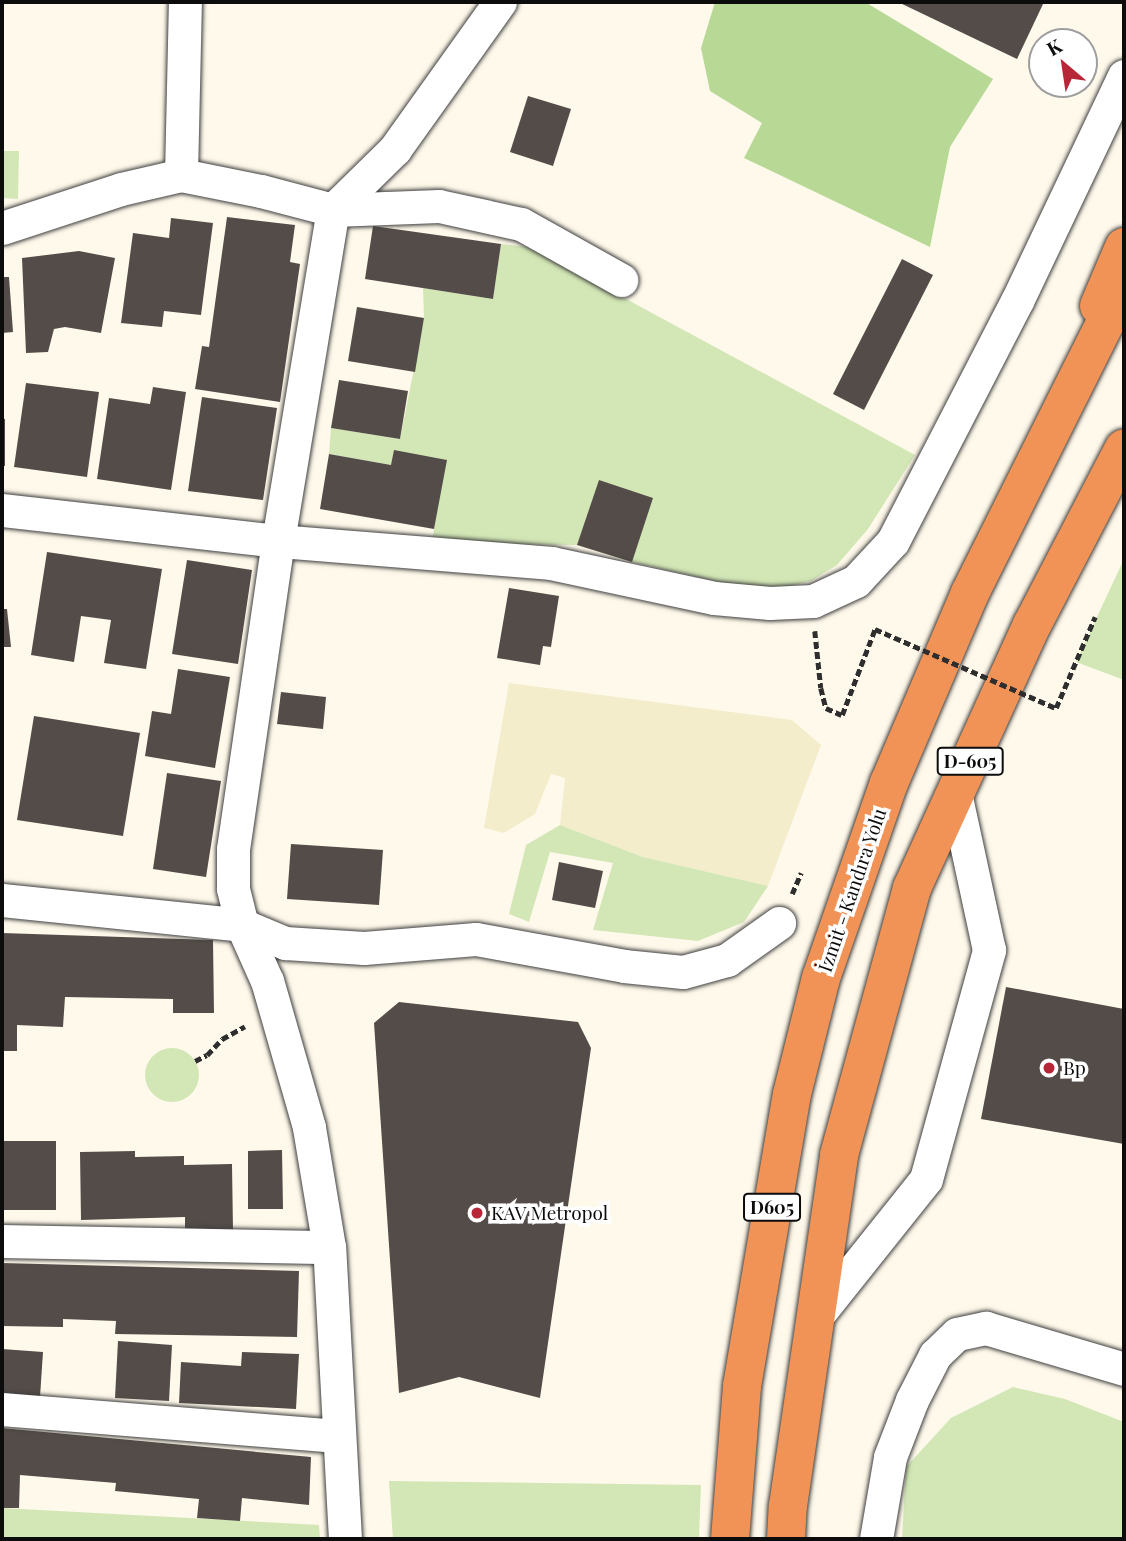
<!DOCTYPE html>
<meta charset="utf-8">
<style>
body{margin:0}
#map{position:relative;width:1126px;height:1541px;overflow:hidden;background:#fff9eb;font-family:"Playfair Display",serif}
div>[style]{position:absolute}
.farmland>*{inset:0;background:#f3edcc}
.green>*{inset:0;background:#d3e7b6}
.round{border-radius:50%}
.forest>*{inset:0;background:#b8d896}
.building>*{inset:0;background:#544c48}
.path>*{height:4.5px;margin-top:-2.25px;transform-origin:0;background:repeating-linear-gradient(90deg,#2e2e2e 0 7px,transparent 0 10.5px)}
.roads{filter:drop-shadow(0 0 2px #3f3f3f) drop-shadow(0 0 2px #3f3f3f)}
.minor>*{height:33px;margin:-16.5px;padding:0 16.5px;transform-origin:16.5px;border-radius:16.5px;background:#fff}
.highway>*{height:38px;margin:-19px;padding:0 19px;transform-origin:19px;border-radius:19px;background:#f19356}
.path-bridge>*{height:4.5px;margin-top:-2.25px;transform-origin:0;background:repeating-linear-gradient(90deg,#2e2e2e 0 7px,transparent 0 10.5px)}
.dots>*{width:19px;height:19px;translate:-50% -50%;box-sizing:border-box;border:4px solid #fff;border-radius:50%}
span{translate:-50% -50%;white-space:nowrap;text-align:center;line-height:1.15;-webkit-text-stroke:7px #fff;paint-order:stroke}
.shield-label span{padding:2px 5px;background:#fff;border:2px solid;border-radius:5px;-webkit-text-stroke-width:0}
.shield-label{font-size:18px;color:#0c0c0c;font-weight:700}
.street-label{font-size:19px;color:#0c0c0c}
.poi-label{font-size:19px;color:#0c0c0c}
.left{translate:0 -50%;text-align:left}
.frame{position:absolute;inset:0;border:4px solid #0c0c0c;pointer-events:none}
.north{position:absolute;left:1028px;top:28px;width:70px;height:70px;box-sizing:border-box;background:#fff;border:2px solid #9e9e9e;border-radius:50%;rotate:331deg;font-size:19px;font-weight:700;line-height:28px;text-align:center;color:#0c0c0c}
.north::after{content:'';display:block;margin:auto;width:24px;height:32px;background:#b82738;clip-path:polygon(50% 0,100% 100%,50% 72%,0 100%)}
</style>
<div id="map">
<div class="farmland">
<div style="clip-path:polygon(509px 683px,792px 720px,821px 745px,768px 886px,643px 857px,560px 825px,565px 778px,551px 774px,535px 814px,504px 833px,484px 828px)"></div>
</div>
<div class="green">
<div style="clip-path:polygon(2px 151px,19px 151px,18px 199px,2px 198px)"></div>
<div style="clip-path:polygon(501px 244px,530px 247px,915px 455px,868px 529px,837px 565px,811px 581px,781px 588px,724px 583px,632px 562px,577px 545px,432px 543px,434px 529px,391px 465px,329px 454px,331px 428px,400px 439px,424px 318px,423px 288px,493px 299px)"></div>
<div style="clip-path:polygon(1124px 559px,1124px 680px,1076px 662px)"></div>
<div style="clip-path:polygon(560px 825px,643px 857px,768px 886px,744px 922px,698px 941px,593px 930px,613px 863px,550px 852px,529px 922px,509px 914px,526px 845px)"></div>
<div class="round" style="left:145px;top:1048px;width:54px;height:54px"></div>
<div style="clip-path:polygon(1013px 1387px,1065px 1399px,1124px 1422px,1124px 1539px,902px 1539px,906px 1467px,951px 1418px)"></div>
<div style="clip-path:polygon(389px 1481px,701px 1485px,699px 1539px,393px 1539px)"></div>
<div style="clip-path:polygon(2px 1508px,319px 1525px,320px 1539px,2px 1539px)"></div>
</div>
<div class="forest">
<div style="clip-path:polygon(715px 2px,865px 2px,993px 79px,950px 147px,930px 247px,744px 158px,762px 123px,710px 91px,701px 48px)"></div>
</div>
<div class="building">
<div style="clip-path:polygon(898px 2px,1044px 2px,1017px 59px)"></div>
<div style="clip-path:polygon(528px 96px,571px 109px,553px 166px,510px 152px)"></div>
<div style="clip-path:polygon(227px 217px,295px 225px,290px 262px,300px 264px,280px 402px,195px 389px,202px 346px,209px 347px)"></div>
<div style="clip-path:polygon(171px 218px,213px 223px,201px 315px,164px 311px,162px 327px,121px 323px,133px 233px,169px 238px)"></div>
<div style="clip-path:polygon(373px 226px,501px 244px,493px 299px,365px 279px)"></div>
<div style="clip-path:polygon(79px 251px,115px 258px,101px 333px,65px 327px,54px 329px,48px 352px,26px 353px,22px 258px)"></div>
<div style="clip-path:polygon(902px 259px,933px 275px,864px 410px,833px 394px)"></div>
<div style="clip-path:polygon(2px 277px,9px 277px,13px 332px,2px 333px)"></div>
<div style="clip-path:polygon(357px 307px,424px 318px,415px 372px,348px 361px)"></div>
<div style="clip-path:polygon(339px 380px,408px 391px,400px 439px,331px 428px)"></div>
<div style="clip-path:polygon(26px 383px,99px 392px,87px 477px,14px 467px)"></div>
<div style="clip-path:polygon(153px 387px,186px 392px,171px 490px,97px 479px,109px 398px,150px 404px)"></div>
<div style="clip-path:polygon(202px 397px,277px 408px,263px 500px,188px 491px)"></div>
<div style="clip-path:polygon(2px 419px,5px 419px,5px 466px,2px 466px)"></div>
<div style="clip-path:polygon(394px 450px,447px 460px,434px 529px,320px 509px,329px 454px,391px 465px)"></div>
<div style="clip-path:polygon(599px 480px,653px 498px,632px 562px,577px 545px)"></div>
<div style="clip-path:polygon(47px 552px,162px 569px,146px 669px,104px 663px,111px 620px,81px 616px,74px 662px,31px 655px)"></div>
<div style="clip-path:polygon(187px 560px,252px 570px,238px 664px,172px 654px)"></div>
<div style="clip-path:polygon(509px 588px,559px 596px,551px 647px,543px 646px,540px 665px,497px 658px)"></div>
<div style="clip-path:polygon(2px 609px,7px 609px,11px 647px,2px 647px)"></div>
<div style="clip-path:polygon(178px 669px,230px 677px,215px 768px,145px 756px,152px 711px,171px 714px)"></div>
<div style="clip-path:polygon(281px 692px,326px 697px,323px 729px,277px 724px)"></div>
<div style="clip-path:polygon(34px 716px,140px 733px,123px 836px,17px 820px)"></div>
<div style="clip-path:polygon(167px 773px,221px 781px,206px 877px,153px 869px)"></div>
<div style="clip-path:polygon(291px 844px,383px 850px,379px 905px,287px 899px)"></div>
<div style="clip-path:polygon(559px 862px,603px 871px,595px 908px,552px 900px)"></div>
<div style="clip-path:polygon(2px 933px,213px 940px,214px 1013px,173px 1013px,173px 999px,65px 997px,63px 1027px,17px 1025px,17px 1051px,2px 1051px)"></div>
<div style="clip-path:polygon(1006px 987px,1124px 1009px,1124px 1144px,981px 1119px)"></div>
<div style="clip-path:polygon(399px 1002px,578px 1022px,591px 1048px,540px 1398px,459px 1377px,399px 1393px,374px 1023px)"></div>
<div style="clip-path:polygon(2px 1141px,56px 1141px,56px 1210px,2px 1210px)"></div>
<div style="clip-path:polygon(282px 1150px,283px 1209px,248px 1209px,248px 1151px)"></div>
<div style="clip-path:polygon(135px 1151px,135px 1157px,184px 1156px,184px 1165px,232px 1164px,233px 1231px,185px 1232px,185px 1217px,81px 1220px,80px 1152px)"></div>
<div style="clip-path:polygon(2px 1263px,299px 1271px,297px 1337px,115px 1334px,116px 1321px,63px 1319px,63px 1327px,2px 1326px)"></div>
<div style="clip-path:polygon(118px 1341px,172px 1345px,169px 1401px,115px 1398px)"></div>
<div style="clip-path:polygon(2px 1349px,43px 1352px,40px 1397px,2px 1394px)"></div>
<div style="clip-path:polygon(242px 1352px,299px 1354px,296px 1409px,179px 1403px,181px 1362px,241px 1366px)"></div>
<div style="clip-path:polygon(2px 1428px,311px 1457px,309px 1505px,242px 1498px,240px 1521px,197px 1518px,199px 1499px,115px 1491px,116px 1483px,20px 1475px,19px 1508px,2px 1508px)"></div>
</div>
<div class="path">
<div style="left:815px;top:631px;width:57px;rotate:84deg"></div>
<div style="left:821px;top:688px;width:21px;rotate:76deg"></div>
<div style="left:826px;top:708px;width:17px;rotate:24deg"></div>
<div style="left:842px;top:715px;width:92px;rotate:-69deg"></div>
<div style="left:1056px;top:708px;width:99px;rotate:-66.8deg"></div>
<div style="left:792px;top:894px;width:23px;rotate:-67deg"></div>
<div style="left:195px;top:1061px;width:13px;rotate:-27deg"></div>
<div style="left:207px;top:1055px;width:22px;rotate:-47deg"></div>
<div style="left:222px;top:1039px;width:26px;rotate:-29deg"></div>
</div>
<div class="roads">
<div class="minor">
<div style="left:181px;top:175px;width:173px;rotate:-88.7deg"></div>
<div style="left:2px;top:228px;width:125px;rotate:-18.1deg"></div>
<div style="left:121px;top:189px;width:62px;rotate:-13.1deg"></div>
<div style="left:181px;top:175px;width:82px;rotate:11.3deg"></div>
<div style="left:261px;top:191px;width:74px;rotate:14.8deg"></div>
<div style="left:333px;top:210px;width:106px;rotate:-2.2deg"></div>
<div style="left:439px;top:206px;width:84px;rotate:12.4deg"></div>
<div style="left:521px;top:224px;width:115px;rotate:29.2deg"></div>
<div style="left:2px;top:510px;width:278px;rotate:6.4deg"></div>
<div style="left:278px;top:541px;width:274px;rotate:4.6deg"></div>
<div style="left:551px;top:563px;width:167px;rotate:12.1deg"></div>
<div style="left:714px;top:598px;width:56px;rotate:5.1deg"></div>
<div style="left:770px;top:603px;width:43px;rotate:-2.7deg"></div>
<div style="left:813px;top:601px;width:47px;rotate:-24.9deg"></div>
<div style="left:856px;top:581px;width:54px;rotate:-47.2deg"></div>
<div style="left:893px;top:541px;width:270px;rotate:-62.7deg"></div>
<div style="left:1017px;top:301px;width:249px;rotate:-64.6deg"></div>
<div style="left:2px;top:900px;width:241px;rotate:5.9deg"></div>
<div style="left:242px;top:925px;width:47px;rotate:22.7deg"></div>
<div style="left:285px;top:943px;width:79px;rotate:3.6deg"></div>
<div style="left:364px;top:948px;width:112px;rotate:-4.6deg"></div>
<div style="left:476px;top:939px;width:150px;rotate:10.3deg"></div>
<div style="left:624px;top:966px;width:59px;rotate:5.8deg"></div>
<div style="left:683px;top:972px;width:46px;rotate:-15.3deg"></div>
<div style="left:727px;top:960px;width:64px;rotate:-35.4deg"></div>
<div style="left:2px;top:1241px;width:327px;rotate:1.1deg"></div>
<div style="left:816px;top:1317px;width:176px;rotate:-51.4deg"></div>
<div style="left:926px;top:1179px;width:238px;rotate:-74.6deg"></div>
<div style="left:989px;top:950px;width:161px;rotate:-102.2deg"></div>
<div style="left:2px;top:1409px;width:336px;rotate:4.6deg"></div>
<div style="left:345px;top:1539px;width:292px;rotate:-93.1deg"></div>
<div style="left:329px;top:1247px;width:122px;rotate:-99.5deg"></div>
<div style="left:309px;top:1127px;width:152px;rotate:-106deg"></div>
<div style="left:267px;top:981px;width:61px;rotate:-114.1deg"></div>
<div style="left:242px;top:925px;width:38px;rotate:-104deg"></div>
<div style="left:233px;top:888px;width:39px;rotate:-90deg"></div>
<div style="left:233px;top:849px;width:311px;rotate:-81.7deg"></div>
<div style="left:278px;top:541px;width:336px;rotate:-80.6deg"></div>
<div style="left:333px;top:210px;width:87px;rotate:-44.5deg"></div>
<div style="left:395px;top:149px;width:181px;rotate:-54.5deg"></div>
<div style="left:876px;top:1539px;width:83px;rotate:-80.3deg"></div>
<div style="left:890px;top:1457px;width:61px;rotate:-68.9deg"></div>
<div style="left:912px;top:1400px;width:51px;rotate:-62.9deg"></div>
<div style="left:935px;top:1355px;width:30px;rotate:-44deg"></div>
<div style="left:957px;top:1334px;width:30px;rotate:-12deg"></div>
<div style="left:986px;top:1328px;width:144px;rotate:16.5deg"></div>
</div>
<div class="highway">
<div style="left:1099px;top:306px;width:64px;rotate:-67deg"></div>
<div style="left:730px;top:1539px;width:153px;rotate:-85.5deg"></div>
<div style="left:742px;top:1386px;width:296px;rotate:-80.3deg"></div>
<div style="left:792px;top:1094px;width:120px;rotate:-76deg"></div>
<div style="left:821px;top:978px;width:207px;rotate:-70.8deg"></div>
<div style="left:889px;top:783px;width:207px;rotate:-66.9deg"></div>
<div style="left:970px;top:593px;width:343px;rotate:-63.4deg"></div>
<div style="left:786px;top:1539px;width:33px;rotate:-87deg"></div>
<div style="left:788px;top:1506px;width:355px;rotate:-81.7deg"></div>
<div style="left:839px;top:1155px;width:277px;rotate:-74.7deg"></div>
<div style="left:912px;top:888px;width:289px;rotate:-65.5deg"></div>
<div style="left:1032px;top:625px;width:199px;rotate:-62.5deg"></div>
</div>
</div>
<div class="path-bridge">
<div style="left:875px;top:629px;width:197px;rotate:23.6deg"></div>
</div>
<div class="dots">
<div style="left:1049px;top:1068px;background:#b82738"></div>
<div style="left:477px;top:1213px;background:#b82738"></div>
</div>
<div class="shield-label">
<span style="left:970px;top:761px">D-605</span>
<span style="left:772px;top:1207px">D605</span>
</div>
<div class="street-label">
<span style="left:852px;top:890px;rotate:-71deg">İzmit - Kandıra Yolu</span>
</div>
<div class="poi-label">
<span class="left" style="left:1063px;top:1068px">Bp</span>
<span class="left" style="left:491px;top:1213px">KAV Metropol</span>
</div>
<div class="frame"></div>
<div class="north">K</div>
</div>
